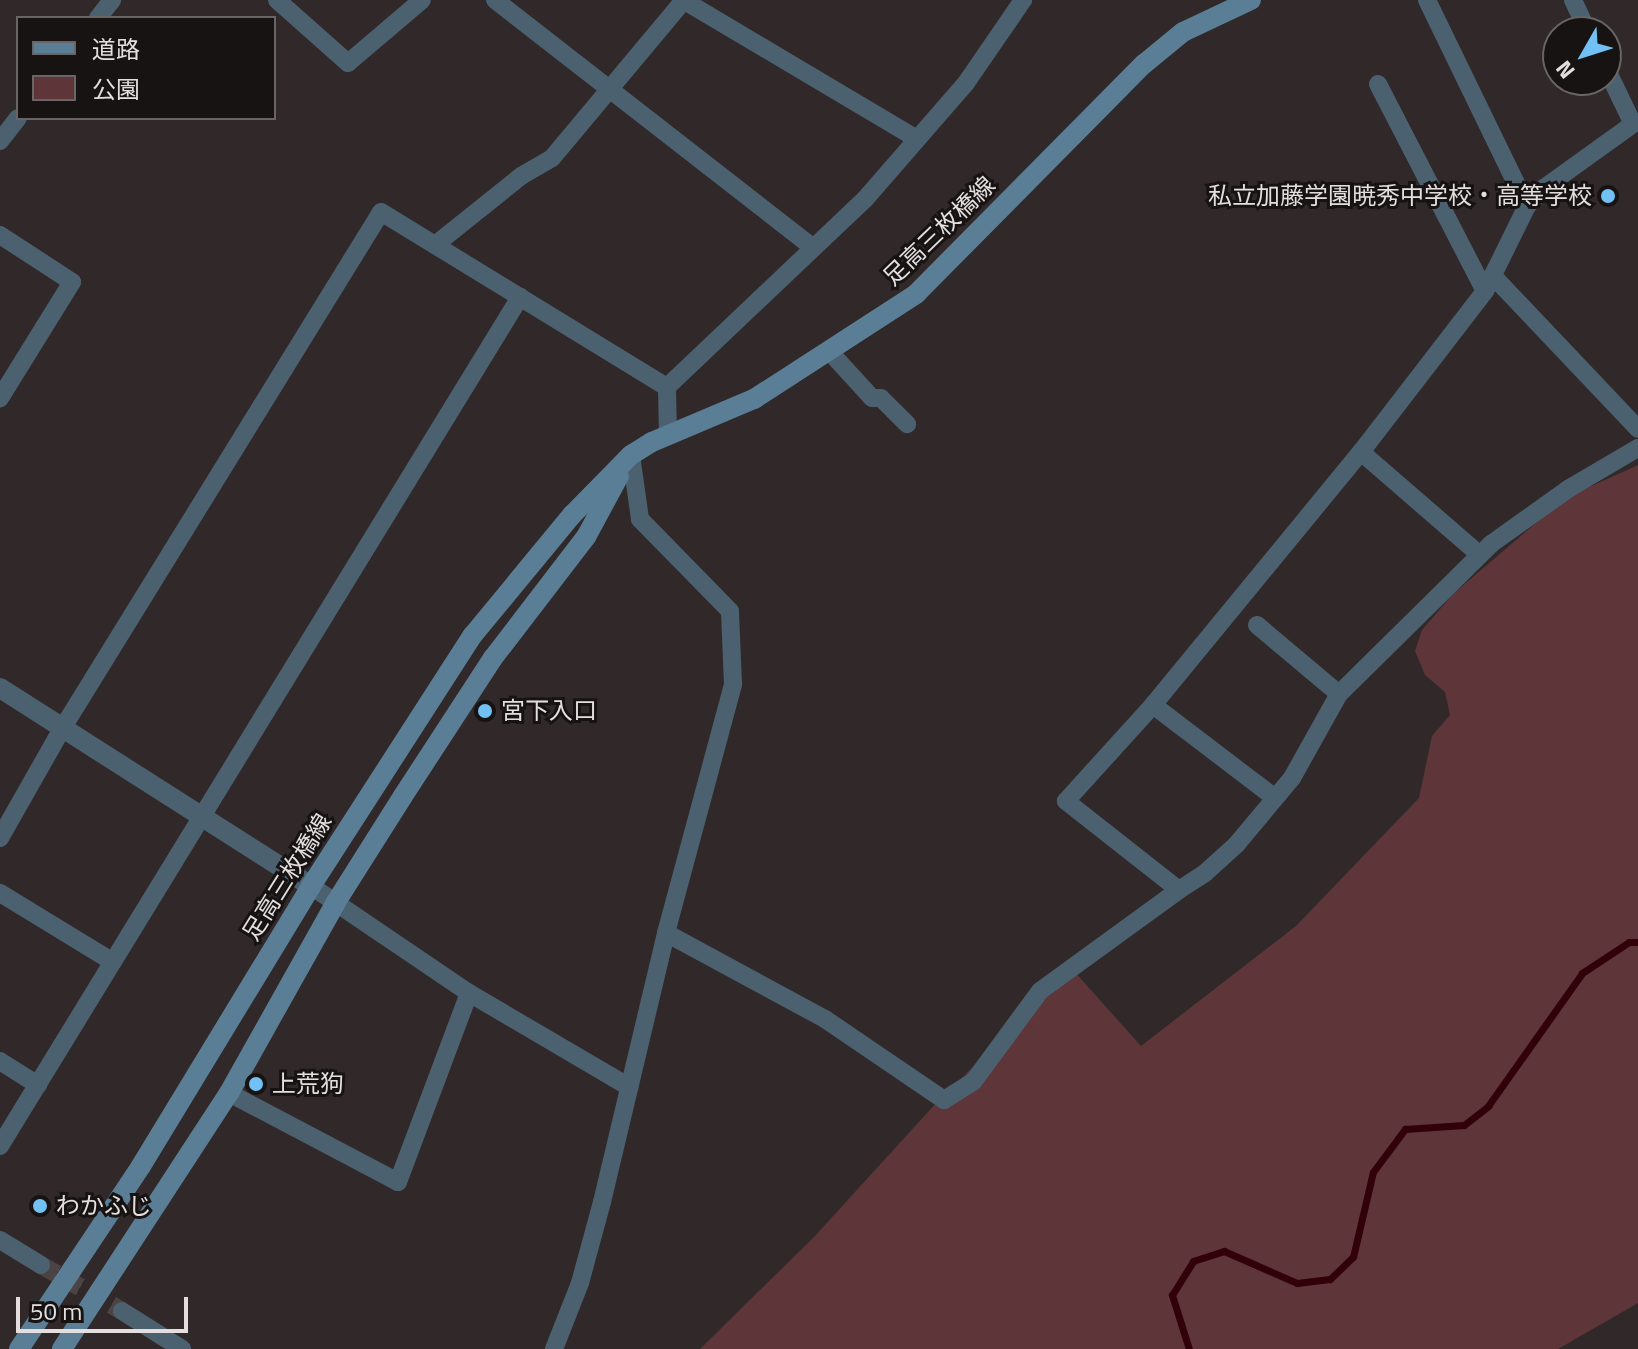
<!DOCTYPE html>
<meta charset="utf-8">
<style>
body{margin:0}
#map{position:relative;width:1638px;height:1349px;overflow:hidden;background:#312929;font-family:"Titillium Web","Noto Sans JP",sans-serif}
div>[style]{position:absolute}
.green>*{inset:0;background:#5e3538}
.stream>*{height:7px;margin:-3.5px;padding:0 3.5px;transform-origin:3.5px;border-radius:3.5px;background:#320009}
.minor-tunnel>*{height:18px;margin-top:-9px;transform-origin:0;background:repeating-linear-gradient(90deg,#4c4444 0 18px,transparent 0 27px)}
.minor>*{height:18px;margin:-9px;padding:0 9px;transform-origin:9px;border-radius:9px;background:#4b6170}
.tertiary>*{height:20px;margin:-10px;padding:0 10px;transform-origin:10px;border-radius:10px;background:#4b6170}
.secondary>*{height:20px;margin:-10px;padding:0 10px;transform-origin:10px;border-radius:10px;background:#5b7e97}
.dots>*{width:22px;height:22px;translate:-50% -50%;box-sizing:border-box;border:4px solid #171313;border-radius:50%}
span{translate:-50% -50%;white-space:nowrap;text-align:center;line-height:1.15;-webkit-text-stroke:6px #171313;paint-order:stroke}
.poi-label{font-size:24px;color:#e4dedf}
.right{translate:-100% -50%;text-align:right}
.left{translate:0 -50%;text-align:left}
.street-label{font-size:24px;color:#e4dedf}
.legend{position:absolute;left:16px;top:16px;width:260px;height:104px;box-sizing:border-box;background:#171313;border:2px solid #696465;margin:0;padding:10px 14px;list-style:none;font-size:24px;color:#e4dedf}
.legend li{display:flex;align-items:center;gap:16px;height:40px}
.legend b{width:40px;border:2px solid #696465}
.north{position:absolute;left:1542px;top:16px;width:80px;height:80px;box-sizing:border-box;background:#171313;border:2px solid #696465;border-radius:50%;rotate:231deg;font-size:22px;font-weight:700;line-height:32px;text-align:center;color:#e4dedf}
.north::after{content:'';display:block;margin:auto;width:28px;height:36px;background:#72c1f5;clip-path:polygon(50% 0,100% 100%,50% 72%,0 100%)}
.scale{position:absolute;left:16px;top:1297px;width:172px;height:36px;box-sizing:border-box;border:4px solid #e4dedf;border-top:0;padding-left:10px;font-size:24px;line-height:28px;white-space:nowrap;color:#e4dedf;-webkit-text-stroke:6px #171313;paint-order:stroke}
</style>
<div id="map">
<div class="green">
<div style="clip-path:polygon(1638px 465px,1638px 1303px,1558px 1349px,700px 1349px,814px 1237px,938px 1101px,1073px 970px,1141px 1046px,1296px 926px,1419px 798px,1432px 736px,1450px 715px,1445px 692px,1425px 675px,1415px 651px,1422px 630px,1453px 594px,1565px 498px)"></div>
</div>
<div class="stream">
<div style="left:1189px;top:1349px;width:57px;rotate:-107.5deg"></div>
<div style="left:1172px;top:1295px;width:40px;rotate:-58deg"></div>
<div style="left:1193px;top:1261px;width:33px;rotate:-18deg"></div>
<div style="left:1224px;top:1251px;width:80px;rotate:23.7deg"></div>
<div style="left:1297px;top:1283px;width:33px;rotate:-7deg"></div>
<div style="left:1330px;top:1279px;width:32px;rotate:-44deg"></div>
<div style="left:1353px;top:1257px;width:87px;rotate:-76.8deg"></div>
<div style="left:1373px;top:1172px;width:54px;rotate:-53.3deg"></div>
<div style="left:1405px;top:1129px;width:59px;rotate:-3.9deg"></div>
<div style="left:1464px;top:1125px;width:31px;rotate:-38deg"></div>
<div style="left:1488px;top:1106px;width:163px;rotate:-54.7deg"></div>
<div style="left:1582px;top:973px;width:56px;rotate:-33.4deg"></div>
<div style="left:1629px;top:942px;width:9px"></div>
</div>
<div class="minor-tunnel">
<div style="left:41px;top:1265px;width:93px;rotate:29.6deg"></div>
</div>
<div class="minor">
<div style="left:277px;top:0;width:95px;rotate:41.6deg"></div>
<div style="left:348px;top:63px;width:97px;rotate:-40.4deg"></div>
<div style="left:495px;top:0;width:403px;rotate:37.9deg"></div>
<div style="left:683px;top:0;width:272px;rotate:30.7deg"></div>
<div style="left:1427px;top:0;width:229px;rotate:64.1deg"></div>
<div style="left:1573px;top:0;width:35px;rotate:65deg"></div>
<div style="left:98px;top:18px;width:23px;rotate:-52deg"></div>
<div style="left:1378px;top:84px;width:233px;rotate:62.7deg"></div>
<div style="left:0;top:141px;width:29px;rotate:-52deg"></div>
<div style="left:0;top:235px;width:86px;rotate:33.1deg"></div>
<div style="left:72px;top:282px;width:137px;rotate:121.8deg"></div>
<div style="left:435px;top:245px;width:110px;rotate:-38.7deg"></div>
<div style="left:521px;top:176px;width:36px;rotate:-30deg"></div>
<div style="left:552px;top:158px;width:206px;rotate:-50.1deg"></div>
<div style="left:1493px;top:276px;width:211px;rotate:46.5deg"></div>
<div style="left:830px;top:352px;width:62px;rotate:47.6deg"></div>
<div style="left:872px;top:398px;width:9px"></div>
<div style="left:881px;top:398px;width:37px;rotate:45deg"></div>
<div style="left:668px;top:436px;width:49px;rotate:-91.2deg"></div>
<div style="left:667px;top:387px;width:274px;rotate:-43.5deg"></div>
<div style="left:866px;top:198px;width:152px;rotate:-49deg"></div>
<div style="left:966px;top:83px;width:101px;rotate:-55.5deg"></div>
<div style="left:1361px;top:452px;width:157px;rotate:40.9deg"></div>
<div style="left:1257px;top:625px;width:107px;rotate:40.1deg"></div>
<div style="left:1153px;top:705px;width:153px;rotate:37.3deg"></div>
<div style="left:0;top:838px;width:125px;rotate:-60.4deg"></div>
<div style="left:62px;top:729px;width:607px;rotate:-58.32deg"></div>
<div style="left:381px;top:212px;width:335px;rotate:31.5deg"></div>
<div style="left:311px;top:886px;width:191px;rotate:34.1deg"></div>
<div style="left:469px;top:993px;width:186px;rotate:30.4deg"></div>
<div style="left:1179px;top:890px;width:31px;rotate:-33deg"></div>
<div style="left:1205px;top:873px;width:42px;rotate:-42.1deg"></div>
<div style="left:1236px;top:845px;width:87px;rotate:-50.1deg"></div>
<div style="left:1292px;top:778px;width:96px;rotate:-60.8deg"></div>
<div style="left:1339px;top:694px;width:214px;rotate:-44.6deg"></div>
<div style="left:1491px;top:544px;width:95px;rotate:-35.5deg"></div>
<div style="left:1568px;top:489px;width:81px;rotate:-30.4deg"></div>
<div style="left:0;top:893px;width:132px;rotate:31.4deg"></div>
<div style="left:666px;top:933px;width:181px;rotate:28.4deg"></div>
<div style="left:825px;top:1019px;width:144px;rotate:34.2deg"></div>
<div style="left:944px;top:1100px;width:34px;rotate:-32deg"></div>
<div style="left:973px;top:1082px;width:113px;rotate:-53.6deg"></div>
<div style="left:1040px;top:991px;width:172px;rotate:-36deg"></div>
<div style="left:1179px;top:890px;width:144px;rotate:-141.8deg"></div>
<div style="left:1066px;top:801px;width:130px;rotate:-47.8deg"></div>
<div style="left:1153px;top:705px;width:328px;rotate:-50.6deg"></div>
<div style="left:1361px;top:452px;width:203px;rotate:-52.4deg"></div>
<div style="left:1485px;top:291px;width:95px;rotate:-63.7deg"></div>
<div style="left:1527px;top:206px;width:25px;rotate:-47deg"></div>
<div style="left:1544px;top:188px;width:110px;rotate:-35.7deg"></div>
<div style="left:1633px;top:124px;width:62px;rotate:-115.7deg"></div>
<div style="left:0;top:1061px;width:45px;rotate:32.3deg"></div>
<div style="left:229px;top:1093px;width:191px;rotate:27.8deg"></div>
<div style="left:398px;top:1182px;width:202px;rotate:-69.4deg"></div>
<div style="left:0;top:1146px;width:996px;rotate:-58.51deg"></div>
<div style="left:0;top:1240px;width:48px;rotate:31.4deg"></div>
<div style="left:122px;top:1311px;width:71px;rotate:32.3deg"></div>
<div style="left:554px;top:1349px;width:71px;rotate:-68.5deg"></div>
<div style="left:580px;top:1283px;width:84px;rotate:-74.8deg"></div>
<div style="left:602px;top:1202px;width:277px;rotate:-76.6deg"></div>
<div style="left:666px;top:933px;width:258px;rotate:-74.9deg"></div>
<div style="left:733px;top:684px;width:73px;rotate:-92.4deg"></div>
<div style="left:730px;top:611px;width:129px;rotate:-134.4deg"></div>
<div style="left:640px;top:519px;width:65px;rotate:-98deg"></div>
</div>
<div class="tertiary">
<div style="left:0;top:688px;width:369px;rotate:32.5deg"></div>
</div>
<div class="secondary">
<div style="left:19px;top:1349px;width:220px;rotate:-56.3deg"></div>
<div style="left:141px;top:1166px;width:328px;rotate:-58.7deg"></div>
<div style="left:311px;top:886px;width:299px;rotate:-57.2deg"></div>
<div style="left:473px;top:635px;width:156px;rotate:-50.5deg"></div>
<div style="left:572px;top:515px;width:84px;rotate:-45.5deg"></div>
<div style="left:631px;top:455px;width:25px;rotate:-32deg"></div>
<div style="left:652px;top:442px;width:111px;rotate:-22.9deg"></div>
<div style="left:754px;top:399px;width:193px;rotate:-32.9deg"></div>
<div style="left:916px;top:294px;width:324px;rotate:-45.3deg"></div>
<div style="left:1144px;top:64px;width:50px;rotate:-39.4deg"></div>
<div style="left:1183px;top:32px;width:75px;rotate:-25.2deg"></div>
<div style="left:62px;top:1349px;width:306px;rotate:-56.9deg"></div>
<div style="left:229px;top:1093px;width:219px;rotate:-60.7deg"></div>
<div style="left:336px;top:902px;width:125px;rotate:-57.7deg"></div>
<div style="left:403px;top:796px;width:165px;rotate:-56.9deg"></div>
<div style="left:493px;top:658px;width:153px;rotate:-52.5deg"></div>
<div style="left:586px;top:537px;width:69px;rotate:-61.6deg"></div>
</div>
<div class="dots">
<div style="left:1608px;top:196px;background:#72c1f5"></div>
<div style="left:485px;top:711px;background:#72c1f5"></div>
<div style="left:256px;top:1084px;background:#72c1f5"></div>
<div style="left:40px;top:1206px;background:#72c1f5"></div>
</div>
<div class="poi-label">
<span class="right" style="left:1592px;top:196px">私立加藤学園暁秀中学校・高等学校</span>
<span class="left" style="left:501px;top:711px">宮下入口</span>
<span class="left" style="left:272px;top:1084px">上荒狗</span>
<span class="left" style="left:56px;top:1206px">わかふじ</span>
</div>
<div class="street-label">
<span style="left:939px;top:231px;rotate:-44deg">足高三枚橋線</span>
<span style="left:287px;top:877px;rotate:-58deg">足高三枚橋線</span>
</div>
<ul class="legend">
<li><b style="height:10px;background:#5b7e97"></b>道路</li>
<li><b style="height:22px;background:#5e3538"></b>公園</li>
</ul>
<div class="north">N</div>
<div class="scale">50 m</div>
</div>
